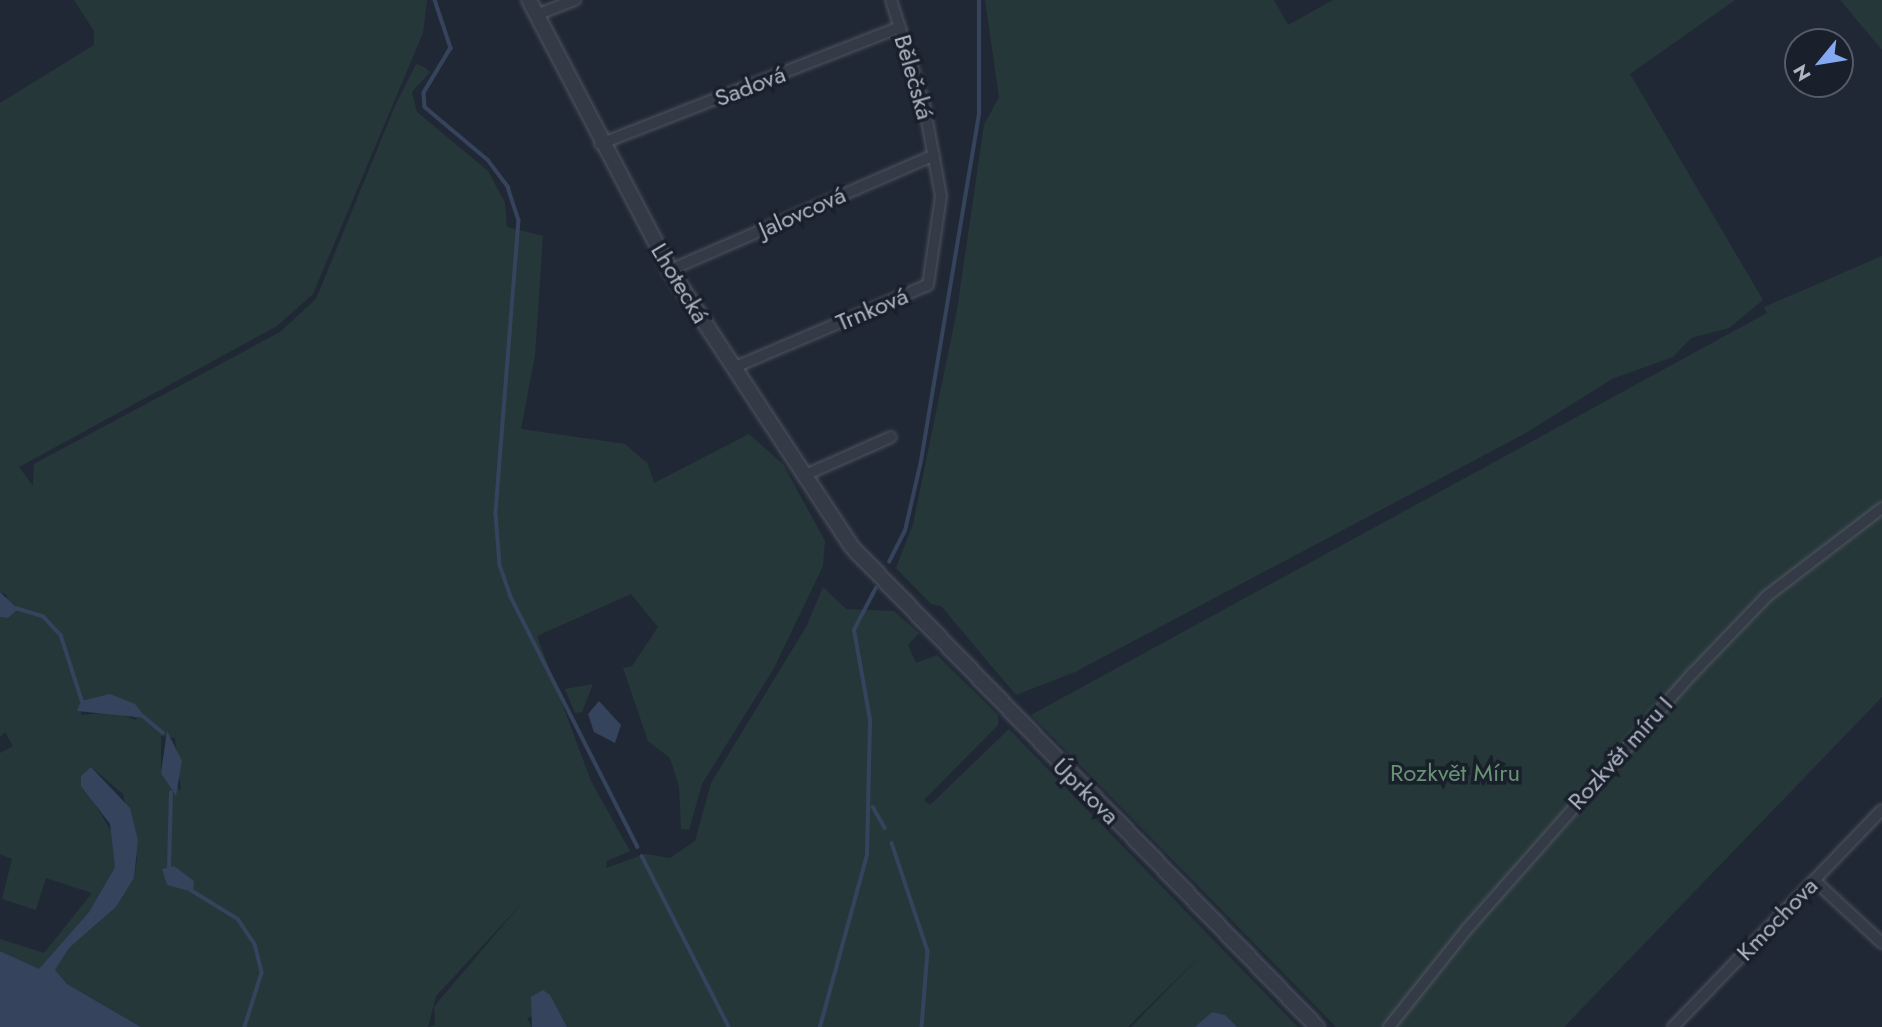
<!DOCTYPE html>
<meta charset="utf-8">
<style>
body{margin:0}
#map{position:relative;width:1882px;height:1027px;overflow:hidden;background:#212835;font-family:Jost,sans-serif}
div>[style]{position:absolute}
.green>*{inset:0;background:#263739}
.water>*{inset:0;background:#35435c}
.stream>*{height:3.5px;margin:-1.75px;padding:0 1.75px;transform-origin:1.75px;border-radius:1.75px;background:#35435c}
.roads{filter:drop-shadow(0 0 2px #4f5561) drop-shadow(0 0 2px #4f5561)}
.minor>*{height:10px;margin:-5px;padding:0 5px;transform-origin:5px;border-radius:5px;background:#343b46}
.tertiary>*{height:14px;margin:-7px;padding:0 7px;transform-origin:7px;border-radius:7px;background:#343b46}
span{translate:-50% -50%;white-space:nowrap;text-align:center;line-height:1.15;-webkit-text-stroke:7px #1a202b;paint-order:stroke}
.street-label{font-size:24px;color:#aeb5c3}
.park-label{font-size:24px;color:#689274}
.north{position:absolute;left:1784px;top:28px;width:70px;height:70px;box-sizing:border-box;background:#1a202b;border:2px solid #555c68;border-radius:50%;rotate:240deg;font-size:19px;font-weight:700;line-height:28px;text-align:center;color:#aeb5c3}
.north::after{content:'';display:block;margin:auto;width:24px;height:32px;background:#85a9f1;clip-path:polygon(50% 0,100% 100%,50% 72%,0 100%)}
</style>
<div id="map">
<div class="green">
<div style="clip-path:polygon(evenodd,74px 0,427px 0,423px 33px,313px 294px,277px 326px,19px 467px,33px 486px,34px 464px,280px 332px,316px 299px,395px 106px,416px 64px,424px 67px,430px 72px,412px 92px,417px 112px,488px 171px,505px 203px,507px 227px,543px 236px,535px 355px,521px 429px,625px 444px,648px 464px,654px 483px,749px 434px,783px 464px,825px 541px,823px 566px,774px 668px,702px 784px,689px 830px,681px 829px,679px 786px,670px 758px,648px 741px,623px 668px,632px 666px,658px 627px,631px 594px,537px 636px,591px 781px,630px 851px,607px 861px,606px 868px,645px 854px,670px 858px,695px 841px,711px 783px,806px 627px,823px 587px,846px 609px,894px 611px,919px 633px,908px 645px,916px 663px,937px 655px,998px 715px,998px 725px,924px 800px,930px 805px,1009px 729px,1298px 1027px,1131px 1027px,1205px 951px,1128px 1027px,567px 1027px,556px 1008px,527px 1018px,532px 1027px,141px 1027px,67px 984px,54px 970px,69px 948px,116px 907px,134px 878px,137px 858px,123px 794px,91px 767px,92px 799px,115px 838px,115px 867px,89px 912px,39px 970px,0 951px,0 939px,44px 953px,92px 893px,46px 878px,36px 910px,2px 899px,12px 859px,0 854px,0 753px,13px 746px,5px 732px,0 737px,0 617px,8px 618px,7px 595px,0 592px,0 103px,94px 45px,94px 31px,74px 0,110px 695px,138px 721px,115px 712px,81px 715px,81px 701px,110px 695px,74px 0,161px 736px,175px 738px,181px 791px,161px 773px,161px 736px,74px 0,521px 904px,443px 996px,434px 1007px,435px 1025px,428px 1027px,436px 996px,521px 904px)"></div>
<div style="clip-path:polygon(985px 0,1274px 0,1288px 25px,1333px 0,1735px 0,1630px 74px,1763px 300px,1729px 328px,1691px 338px,1673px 357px,1612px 379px,1526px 433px,1075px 672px,1016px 695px,941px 606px,931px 604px,896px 568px,913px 524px,957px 310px,984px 125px,999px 97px)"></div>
<div style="clip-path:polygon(1840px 0,1882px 0,1882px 50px)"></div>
<div style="clip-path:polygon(1882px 256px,1882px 697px,1564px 1027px,1336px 1027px,1031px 715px,1767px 313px,1764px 307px)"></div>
<div style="clip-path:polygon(593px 684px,582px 712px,575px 713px,565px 689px)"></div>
</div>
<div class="water">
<div style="clip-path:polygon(0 592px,18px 609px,8px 618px,0 617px)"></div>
<div style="clip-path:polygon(110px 694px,135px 704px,146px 718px,77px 711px,81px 701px)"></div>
<div style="clip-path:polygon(599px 701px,621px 725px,615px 743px,594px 732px,588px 714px)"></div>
<div style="clip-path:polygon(167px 731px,182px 761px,176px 796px,161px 773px)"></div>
<div style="clip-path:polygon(91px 767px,130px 808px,138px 840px,134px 878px,116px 907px,69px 948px,55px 970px,67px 984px,141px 1027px,0 1027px,0 951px,39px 969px,89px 912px,115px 867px,110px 824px,81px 786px,81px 776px)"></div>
<div style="clip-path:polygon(174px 866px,194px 881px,193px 892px,167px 885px,162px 869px)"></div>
<div style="clip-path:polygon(543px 990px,550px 995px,567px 1027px,532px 1027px,531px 997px)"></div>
<div style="clip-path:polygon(1212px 1012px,1225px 1015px,1237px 1027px,1195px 1027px)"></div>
</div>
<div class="stream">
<div style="left:435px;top:0;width:51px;rotate:71.6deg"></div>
<div style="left:451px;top:48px;width:52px;rotate:121deg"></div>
<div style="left:424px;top:93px;width:14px;rotate:86deg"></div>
<div style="left:425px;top:107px;width:82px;rotate:40.1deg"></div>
<div style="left:488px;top:160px;width:34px;rotate:53deg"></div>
<div style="left:508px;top:187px;width:35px;rotate:72deg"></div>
<div style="left:519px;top:220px;width:295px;rotate:94.5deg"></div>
<div style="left:496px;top:514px;width:51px;rotate:85.5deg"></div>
<div style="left:500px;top:565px;width:34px;rotate:71deg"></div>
<div style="left:511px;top:597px;width:280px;rotate:63.1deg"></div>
<div style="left:889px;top:562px;width:35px;rotate:-63deg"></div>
<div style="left:905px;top:531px;width:72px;rotate:-77.1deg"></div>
<div style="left:921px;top:461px;width:353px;rotate:-80.5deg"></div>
<div style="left:979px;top:113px;width:113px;rotate:-90deg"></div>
<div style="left:16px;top:608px;width:28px;rotate:17deg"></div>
<div style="left:43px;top:616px;width:26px;rotate:47deg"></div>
<div style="left:61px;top:635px;width:71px;rotate:72.1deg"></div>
<div style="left:143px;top:716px;width:26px;rotate:40deg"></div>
<div style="left:873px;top:807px;width:24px;rotate:60deg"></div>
<div style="left:892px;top:843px;width:114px;rotate:71.6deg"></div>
<div style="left:928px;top:951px;width:76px;rotate:94.5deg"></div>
<div style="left:642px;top:856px;width:192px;rotate:63deg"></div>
<div style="left:169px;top:867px;width:74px;rotate:-88.5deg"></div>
<div style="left:191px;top:890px;width:55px;rotate:31.7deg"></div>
<div style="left:238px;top:919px;width:30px;rotate:56deg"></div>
<div style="left:255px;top:944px;width:30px;rotate:76deg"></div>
<div style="left:262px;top:973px;width:57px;rotate:107.5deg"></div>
<div style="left:820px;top:1027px;width:178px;rotate:-74.7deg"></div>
<div style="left:867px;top:855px;width:135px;rotate:-88.7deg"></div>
<div style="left:870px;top:720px;width:91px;rotate:-100.1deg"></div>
<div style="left:854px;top:630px;width:47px;rotate:-62.4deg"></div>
</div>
<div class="roads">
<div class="minor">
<div style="left:536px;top:15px;width:42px;rotate:-21deg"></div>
<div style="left:600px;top:144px;width:322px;rotate:-21.3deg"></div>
<div style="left:670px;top:270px;width:288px;rotate:-23.5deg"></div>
<div style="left:733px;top:368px;width:212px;rotate:-23.1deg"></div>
<div style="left:928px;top:285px;width:90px;rotate:-81.7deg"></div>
<div style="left:941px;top:196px;width:94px;rotate:-100.5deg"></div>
<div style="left:924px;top:104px;width:109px;rotate:-107.6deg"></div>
<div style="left:803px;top:476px;width:96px;rotate:-23.9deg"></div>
<div style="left:1814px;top:880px;width:93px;rotate:42.8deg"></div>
<div style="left:1389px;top:1027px;width:125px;rotate:-51.5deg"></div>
<div style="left:1467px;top:929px;width:341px;rotate:-48.6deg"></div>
<div style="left:1693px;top:673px;width:107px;rotate:-46.1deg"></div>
<div style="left:1767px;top:596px;width:145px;rotate:-37.4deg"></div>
<div style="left:1673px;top:1027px;width:301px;rotate:-46.1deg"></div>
</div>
<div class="tertiary">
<div style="left:529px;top:0;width:305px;rotate:62.4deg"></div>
<div style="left:670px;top:270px;width:330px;rotate:56.7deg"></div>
<div style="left:851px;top:546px;width:670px;rotate:45.91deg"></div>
</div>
</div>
<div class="street-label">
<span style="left:914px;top:77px;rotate:74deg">Bělečská</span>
<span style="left:750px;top:86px;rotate:-21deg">Sadová</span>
<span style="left:802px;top:212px;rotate:-24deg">Jalovcová</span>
<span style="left:680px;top:283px;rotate:59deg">Lhotecká</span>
<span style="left:872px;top:309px;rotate:-23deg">Trnková</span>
<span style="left:1620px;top:753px;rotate:-48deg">Rozkvět míru I</span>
<span style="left:1086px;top:791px;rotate:45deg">Úprkova</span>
<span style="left:1777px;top:919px;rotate:-46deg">Kmochova</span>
</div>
<div class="park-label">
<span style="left:1455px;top:773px">Rozkvět Míru</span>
</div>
<div class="north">N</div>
</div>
